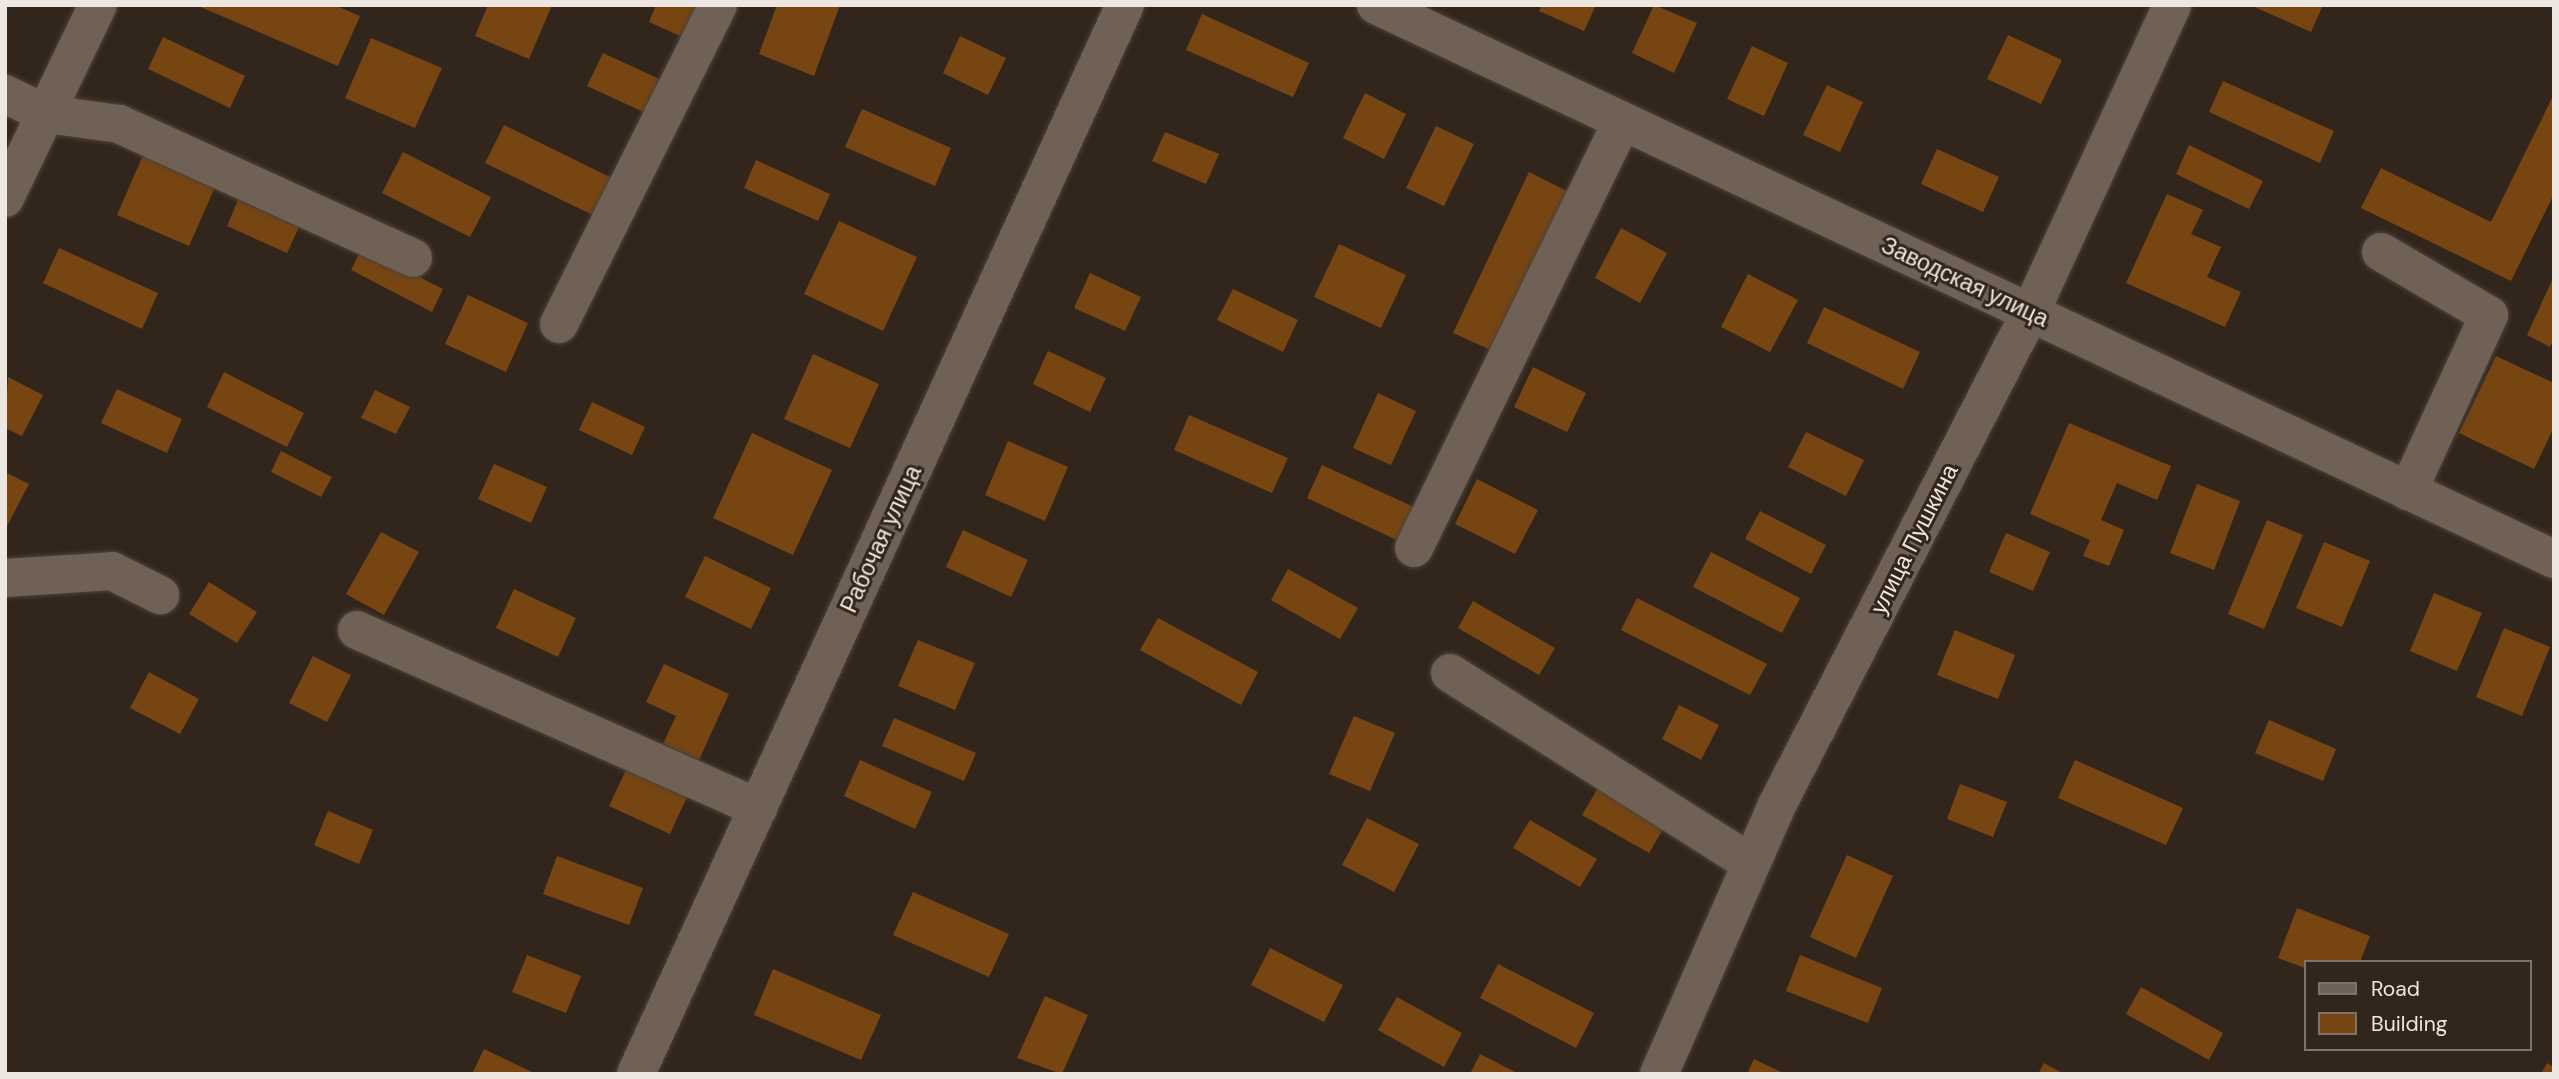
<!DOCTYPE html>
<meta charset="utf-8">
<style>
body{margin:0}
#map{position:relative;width:2559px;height:1079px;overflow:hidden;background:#32261c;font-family:"DM Sans",sans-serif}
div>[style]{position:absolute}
.building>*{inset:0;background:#774512}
.roads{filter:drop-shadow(0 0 2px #4c433a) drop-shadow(0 0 2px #4c433a)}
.minor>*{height:38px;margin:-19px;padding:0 19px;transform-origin:19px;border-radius:19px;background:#6f6156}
span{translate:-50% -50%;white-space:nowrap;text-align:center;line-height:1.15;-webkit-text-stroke:6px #32261c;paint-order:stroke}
.street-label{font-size:23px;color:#eee6e0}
.frame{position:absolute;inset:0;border:7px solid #eee6e0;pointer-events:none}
.legend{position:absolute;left:2304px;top:960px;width:228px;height:91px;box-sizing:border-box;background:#32261c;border:2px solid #7d736a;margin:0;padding:9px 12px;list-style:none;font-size:21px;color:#eee6e0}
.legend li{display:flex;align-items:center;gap:14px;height:35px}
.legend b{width:35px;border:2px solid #7d736a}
</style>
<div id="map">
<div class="building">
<div style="clip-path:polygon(196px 5px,334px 5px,360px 16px,338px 66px)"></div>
<div style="clip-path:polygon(488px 5px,552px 5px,529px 59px,475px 36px)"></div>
<div style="clip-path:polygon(656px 5px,693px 5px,702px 10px,689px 40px,649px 22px)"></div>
<div style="clip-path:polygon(777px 5px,840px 5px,814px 76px,759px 54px)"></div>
<div style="clip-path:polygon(1542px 5px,1596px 5px,1584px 31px,1539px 11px)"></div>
<div style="clip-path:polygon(1654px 5px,1697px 23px,1674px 73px,1632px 53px)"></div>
<div style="clip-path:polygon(2250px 5px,2323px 5px,2311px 32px)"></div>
<div style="clip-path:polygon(1202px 14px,1309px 63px,1293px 97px,1186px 50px)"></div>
<div style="clip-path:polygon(2008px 35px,2062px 60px,2041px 104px,1987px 79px)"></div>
<div style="clip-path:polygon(960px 36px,1006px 58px,988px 95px,943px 73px)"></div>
<div style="clip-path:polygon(163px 37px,245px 76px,230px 108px,148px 69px)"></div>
<div style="clip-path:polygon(371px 38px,442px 68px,415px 128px,345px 98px)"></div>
<div style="clip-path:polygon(1752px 46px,1788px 63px,1764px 116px,1727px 99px)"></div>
<div style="clip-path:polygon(603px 53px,666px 82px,650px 115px,587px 86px)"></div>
<div style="clip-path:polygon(2223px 81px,2334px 131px,2320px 163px,2209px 112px)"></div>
<div style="clip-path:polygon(1827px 85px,1863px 102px,1840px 152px,1803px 135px)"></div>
<div style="clip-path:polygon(1365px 93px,1406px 114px,1384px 159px,1343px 138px)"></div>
<div style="clip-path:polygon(2554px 94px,2554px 194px,2511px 281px,2361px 208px,2381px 168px,2491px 222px)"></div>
<div style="clip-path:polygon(862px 109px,951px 148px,935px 186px,845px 147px)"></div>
<div style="clip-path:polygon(504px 125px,620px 182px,601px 219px,485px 163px)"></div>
<div style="clip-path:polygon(1436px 126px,1474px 144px,1444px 206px,1406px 188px)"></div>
<div style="clip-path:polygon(1165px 132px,1219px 154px,1206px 184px,1152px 161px)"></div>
<div style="clip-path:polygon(2189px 145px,2263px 181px,2249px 209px,2176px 174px)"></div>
<div style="clip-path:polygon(147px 146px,219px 178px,189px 246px,117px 215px)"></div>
<div style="clip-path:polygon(1937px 149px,1999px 177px,1983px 212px,1921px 184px)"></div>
<div style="clip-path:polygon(403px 152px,491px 197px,470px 237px,382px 193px)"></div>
<div style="clip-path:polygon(756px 160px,830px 194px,818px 221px,744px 188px)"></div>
<div style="clip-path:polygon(1529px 172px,1567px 191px,1493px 351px,1453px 333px)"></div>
<div style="clip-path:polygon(2167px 194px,2203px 210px,2191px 234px,2221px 247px,2207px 277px,2241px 292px,2225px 327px,2126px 283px)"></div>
<div style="clip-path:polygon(238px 200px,299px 227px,287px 253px,227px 226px)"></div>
<div style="clip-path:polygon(839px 221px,917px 257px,883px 331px,804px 294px)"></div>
<div style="clip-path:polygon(1621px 228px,1667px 253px,1640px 303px,1595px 278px)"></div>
<div style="clip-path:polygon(1339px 244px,1406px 275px,1381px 328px,1314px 297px)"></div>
<div style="clip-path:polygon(59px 248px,158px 293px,142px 329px,43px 283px)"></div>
<div style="clip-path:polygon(362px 248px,443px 289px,432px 312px,351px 270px)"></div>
<div style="clip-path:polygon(1090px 273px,1141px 297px,1125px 331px,1074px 308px)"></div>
<div style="clip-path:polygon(1748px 274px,1798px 300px,1770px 352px,1721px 327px)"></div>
<div style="clip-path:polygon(2554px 276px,2554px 338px,2550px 347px,2527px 335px)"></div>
<div style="clip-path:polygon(1233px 289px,1298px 320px,1283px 352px,1217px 320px)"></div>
<div style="clip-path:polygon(468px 295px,528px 323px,506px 372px,445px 344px)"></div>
<div style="clip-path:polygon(1824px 307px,1920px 352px,1903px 389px,1807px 343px)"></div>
<div style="clip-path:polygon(1048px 351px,1106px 378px,1090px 412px,1033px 384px)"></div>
<div style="clip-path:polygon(813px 354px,879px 384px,850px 448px,784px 419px)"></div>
<div style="clip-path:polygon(2496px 356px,2554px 383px,2554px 427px,2534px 469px,2459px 433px)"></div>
<div style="clip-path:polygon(1533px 367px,1586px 393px,1567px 432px,1514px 407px)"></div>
<div style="clip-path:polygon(224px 372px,304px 413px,287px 447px,207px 407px)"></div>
<div style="clip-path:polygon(8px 377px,43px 395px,22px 436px,5px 428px)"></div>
<div style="clip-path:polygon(117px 389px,182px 419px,167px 453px,101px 423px)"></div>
<div style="clip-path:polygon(375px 390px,410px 407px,396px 434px,361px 418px)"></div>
<div style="clip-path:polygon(1378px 393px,1416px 411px,1391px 465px,1353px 448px)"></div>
<div style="clip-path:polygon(592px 402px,645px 427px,632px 455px,579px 430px)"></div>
<div style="clip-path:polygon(1189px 415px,1288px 458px,1272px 493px,1174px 450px)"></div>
<div style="clip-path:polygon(2069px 423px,2171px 466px,2157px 500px,2117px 483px,2101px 520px,2124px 530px,2109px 566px,2083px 556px,2090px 540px,2030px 514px)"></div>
<div style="clip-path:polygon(1806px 432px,1864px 460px,1846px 496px,1788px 467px)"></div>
<div style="clip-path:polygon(752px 433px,832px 470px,793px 555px,713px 518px)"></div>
<div style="clip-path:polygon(1008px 441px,1068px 467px,1045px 521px,985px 495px)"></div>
<div style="clip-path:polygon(281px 451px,332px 477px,321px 497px,271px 472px)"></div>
<div style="clip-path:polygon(494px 464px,547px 487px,531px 523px,478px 499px)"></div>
<div style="clip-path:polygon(1322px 465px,1414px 507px,1399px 541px,1307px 498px)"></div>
<div style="clip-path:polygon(5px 472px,29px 484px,5px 530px)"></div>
<div style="clip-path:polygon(1477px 479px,1538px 510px,1515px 554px,1455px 524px)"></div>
<div style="clip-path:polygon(2197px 484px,2240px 501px,2214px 570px,2170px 553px)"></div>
<div style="clip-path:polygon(1760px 511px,1826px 545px,1811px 574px,1745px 539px)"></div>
<div style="clip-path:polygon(2267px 520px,2303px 535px,2264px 629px,2228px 614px)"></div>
<div style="clip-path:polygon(963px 530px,1028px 560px,1011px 597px,946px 567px)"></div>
<div style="clip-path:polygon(381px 532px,419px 552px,384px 615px,346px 594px)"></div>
<div style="clip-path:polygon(2006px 533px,2050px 552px,2033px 591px,1989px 572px)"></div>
<div style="clip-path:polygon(2324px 542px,2370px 561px,2342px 627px,2296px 608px)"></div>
<div style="clip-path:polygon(1711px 552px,1800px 598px,1782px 633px,1693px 587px)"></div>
<div style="clip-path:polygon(705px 556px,771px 588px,751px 629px,685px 597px)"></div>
<div style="clip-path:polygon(1288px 569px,1358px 608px,1340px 639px,1271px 600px)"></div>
<div style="clip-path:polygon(209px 582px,257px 612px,237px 643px,189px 614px)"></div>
<div style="clip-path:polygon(514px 589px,576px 618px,558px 657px,496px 628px)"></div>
<div style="clip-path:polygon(2434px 593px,2482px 613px,2457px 671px,2410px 651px)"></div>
<div style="clip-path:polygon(1637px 598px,1767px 664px,1750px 695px,1621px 630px)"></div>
<div style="clip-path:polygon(1473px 601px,1555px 648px,1539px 675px,1458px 628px)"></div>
<div style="clip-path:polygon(1158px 618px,1258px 672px,1241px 705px,1140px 650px)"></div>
<div style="clip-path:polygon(2504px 628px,2550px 647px,2522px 716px,2476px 697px)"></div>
<div style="clip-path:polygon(1955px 630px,2015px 655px,1998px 699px,1937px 675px)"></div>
<div style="clip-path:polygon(918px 640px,975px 663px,955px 710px,898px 686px)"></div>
<div style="clip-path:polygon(313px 656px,351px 675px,327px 722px,289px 703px)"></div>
<div style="clip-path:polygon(664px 664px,729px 694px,699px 760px,663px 744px,676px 716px,646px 702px)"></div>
<div style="clip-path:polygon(149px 672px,199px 699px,180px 734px,130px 708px)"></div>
<div style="clip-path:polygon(1679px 705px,1719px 725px,1701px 760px,1662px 739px)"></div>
<div style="clip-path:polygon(1354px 716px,1395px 733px,1370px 791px,1329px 774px)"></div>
<div style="clip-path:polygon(894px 718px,976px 753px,964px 781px,882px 746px)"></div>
<div style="clip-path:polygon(2269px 720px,2336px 749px,2323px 781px,2255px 753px)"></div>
<div style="clip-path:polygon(860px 760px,932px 792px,915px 829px,844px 796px)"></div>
<div style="clip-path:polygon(2075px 760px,2183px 808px,2166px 845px,2058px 798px)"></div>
<div style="clip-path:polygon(626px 770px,687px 797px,670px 834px,609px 806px)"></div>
<div style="clip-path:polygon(1602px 781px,1669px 819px,1649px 853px,1582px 815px)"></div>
<div style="clip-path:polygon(1960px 784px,2007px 802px,1993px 837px,1947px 819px)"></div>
<div style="clip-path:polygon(328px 811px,373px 830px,359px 864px,314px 845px)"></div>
<div style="clip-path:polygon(1367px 818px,1419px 844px,1394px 892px,1342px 865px)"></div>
<div style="clip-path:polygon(1530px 820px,1597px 859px,1580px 887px,1513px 848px)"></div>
<div style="clip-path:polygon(1847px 855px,1893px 876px,1856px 958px,1810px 937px)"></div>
<div style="clip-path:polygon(557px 856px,643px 888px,629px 925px,543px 894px)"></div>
<div style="clip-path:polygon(913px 892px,1009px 934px,989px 977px,893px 935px)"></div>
<div style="clip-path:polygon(2297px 908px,2370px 936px,2360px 962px,2305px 962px,2305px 968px,2278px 958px)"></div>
<div style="clip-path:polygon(1270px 948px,1343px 985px,1324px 1022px,1251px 985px)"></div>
<div style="clip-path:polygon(527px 955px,581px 976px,566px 1013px,512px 992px)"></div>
<div style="clip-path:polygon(1800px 955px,1882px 988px,1868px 1023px,1786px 991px)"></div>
<div style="clip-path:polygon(1498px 964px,1594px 1013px,1576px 1048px,1480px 998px)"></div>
<div style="clip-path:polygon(773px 969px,881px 1015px,861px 1060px,754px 1015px)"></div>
<div style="clip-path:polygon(2141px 987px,2223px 1033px,2209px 1060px,2126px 1014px)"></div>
<div style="clip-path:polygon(1045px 996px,1088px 1015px,1062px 1074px,1017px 1058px)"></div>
<div style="clip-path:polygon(1397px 997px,1462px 1033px,1444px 1067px,1378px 1030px)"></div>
<div style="clip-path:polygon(484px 1049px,536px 1074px,472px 1074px)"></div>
<div style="clip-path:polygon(1480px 1054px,1519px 1074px,1470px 1074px)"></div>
<div style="clip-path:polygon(1754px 1059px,1785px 1074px,1747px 1074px)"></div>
<div style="clip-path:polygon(2044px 1063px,2064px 1074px,2038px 1074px)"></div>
<div style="clip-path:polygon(2547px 1063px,2554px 1067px,2554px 1074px,2541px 1074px)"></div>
</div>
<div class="roads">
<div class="minor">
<div style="left:1376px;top:5px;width:1302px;rotate:25.19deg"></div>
<div style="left:5px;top:94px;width:46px;rotate:26deg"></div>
<div style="left:46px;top:114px;width:74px;rotate:7.8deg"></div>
<div style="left:119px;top:124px;width:323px;rotate:24.5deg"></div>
<div style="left:5px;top:198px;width:214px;rotate:-64.3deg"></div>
<div style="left:2381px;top:252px;width:125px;rotate:30.3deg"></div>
<div style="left:2489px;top:315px;width:194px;rotate:114.7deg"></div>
<div style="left:559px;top:324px;width:356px;rotate:-63.5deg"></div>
<div style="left:1414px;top:548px;width:475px;rotate:-64deg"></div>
<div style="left:5px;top:578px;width:107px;rotate:-3.7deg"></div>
<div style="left:112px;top:571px;width:54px;rotate:26.6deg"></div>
<div style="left:357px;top:630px;width:439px;rotate:23.9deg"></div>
<div style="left:1450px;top:673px;width:356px;rotate:32.3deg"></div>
<div style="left:636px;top:1074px;width:1176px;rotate:-65.42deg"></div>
<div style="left:1659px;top:1074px;width:294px;rotate:-66.3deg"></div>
<div style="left:1777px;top:805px;width:553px;rotate:-62.79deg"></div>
<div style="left:2030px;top:313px;width:339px;rotate:-65.2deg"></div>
</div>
</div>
<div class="street-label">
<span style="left:1965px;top:282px;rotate:25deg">Заводская улица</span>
<span style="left:881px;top:539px;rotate:-65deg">Рабочая улица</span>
<span style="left:1914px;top:539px;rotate:-63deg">улица Пушкина</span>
</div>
<div class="frame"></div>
<ul class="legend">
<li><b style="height:9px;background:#6f6156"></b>Road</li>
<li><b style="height:19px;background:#774512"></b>Building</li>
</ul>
</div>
